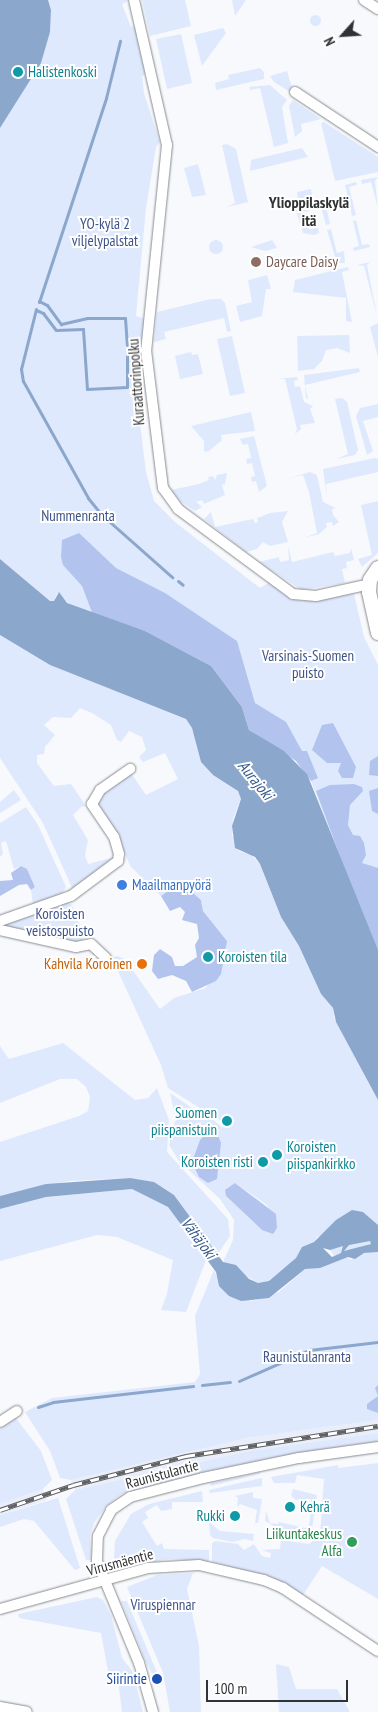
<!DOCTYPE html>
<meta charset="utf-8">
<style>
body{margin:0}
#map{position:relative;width:378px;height:1712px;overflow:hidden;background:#f7f9fc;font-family:"PT Sans Narrow",sans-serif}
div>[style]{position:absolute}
.built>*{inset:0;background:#eaeef9}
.green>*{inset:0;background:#dfe9fe}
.round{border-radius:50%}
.forest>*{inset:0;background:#b2c4ee}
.water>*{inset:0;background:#8ca7cc}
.stream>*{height:3px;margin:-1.5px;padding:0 1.5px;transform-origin:1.5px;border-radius:1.5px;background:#8ca7cc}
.roads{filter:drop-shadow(0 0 1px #898b8e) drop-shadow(0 0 1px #898b8e)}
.minor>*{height:10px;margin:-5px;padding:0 5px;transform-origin:5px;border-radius:5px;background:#fff}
.tertiary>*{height:14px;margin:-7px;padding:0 7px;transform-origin:7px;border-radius:7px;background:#fff}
.rail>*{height:5px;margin-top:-2.5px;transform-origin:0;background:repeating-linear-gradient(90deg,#fff 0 9px,#5f6162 0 18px);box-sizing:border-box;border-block:1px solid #5f6162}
.dots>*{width:14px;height:14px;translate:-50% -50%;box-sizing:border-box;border:2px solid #fff;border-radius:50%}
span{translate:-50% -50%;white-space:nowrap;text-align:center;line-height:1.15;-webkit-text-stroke:4px #fff;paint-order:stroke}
.culture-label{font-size:15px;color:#0d838f}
.left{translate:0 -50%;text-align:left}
.right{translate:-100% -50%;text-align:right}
.park-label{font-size:15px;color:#3e5388}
.education-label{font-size:15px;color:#785e54}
.street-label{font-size:15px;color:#313233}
.shop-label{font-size:15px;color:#366cbe}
.food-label{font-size:15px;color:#c56008}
.leisure-label{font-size:15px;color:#27864d}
.transit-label{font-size:15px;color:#164399}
.neighbourhood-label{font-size:16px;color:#313233;font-weight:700}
.water-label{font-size:16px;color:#35588a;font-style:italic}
.north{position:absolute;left:318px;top:10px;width:50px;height:50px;-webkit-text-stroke:4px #fff;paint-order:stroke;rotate:244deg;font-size:14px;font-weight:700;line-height:20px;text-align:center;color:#313233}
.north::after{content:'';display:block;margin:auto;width:18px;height:22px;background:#313233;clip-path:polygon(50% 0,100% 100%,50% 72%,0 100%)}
.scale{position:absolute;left:206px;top:1680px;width:142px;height:22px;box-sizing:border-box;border:2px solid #313233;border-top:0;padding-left:6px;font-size:15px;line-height:18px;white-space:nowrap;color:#313233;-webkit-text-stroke:4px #fff;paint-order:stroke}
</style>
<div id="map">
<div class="built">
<div style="clip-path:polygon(378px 1420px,378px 1433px,249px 1451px,75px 1490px,71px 1480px,247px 1438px)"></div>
<div style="clip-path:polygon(43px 1489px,47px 1500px,0 1515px,0 1504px)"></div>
</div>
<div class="green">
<div style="clip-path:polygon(48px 0,130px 0,122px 4px,131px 27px,136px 26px,147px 74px,142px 76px,144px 93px,160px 142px,156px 147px,146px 208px,136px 316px,146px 319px,146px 387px,136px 390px,146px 472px,154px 501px,175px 522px,260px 588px,270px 582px,300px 601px,352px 592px,354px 594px,364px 637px,378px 665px,378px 950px,369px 935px,311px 781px,296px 761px,225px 685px,110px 618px,70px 605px,57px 593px,54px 601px,50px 601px,0 559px,0 128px,41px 62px,50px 32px,51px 10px)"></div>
<div style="clip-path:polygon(142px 0,185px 0,191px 26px,150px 36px)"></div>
<div style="clip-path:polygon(232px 0,246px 0,235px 16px)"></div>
<div class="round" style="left:309.5px;top:14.5px;width:11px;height:11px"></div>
<div style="clip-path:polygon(223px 28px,226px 33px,202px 66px,194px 35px)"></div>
<div style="clip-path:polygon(181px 34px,192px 83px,167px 89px,156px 39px)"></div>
<div style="clip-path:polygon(260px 68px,264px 72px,264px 79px,216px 90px,215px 83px,229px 79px,228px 75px)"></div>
<div style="clip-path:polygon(287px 71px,293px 91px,290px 92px,274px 82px,270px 76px)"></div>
<div style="clip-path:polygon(270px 85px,287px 100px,282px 107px,288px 143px,274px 147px,260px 88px,250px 90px,249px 87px)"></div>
<div style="clip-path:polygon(293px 100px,321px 119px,301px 124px,302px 131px,295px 137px,289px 106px)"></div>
<div style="clip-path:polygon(324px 122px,378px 157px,378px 172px,335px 181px,321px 123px)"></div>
<div style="clip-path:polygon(227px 144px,236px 149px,248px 202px,227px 207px,235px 203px,222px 145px)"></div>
<div style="clip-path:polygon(302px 148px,308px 157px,250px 171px,251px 160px)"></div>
<div style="clip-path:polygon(198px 164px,206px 195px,192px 197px,184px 168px)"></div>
<div style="clip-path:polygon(378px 177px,375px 181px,378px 208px,371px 182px,362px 184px,361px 180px)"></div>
<div style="clip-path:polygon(356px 182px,357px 185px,349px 187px,356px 215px,352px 216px,345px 185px)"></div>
<div style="clip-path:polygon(311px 189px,315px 209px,303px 212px,309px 229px,318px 228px,319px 233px,314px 235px,303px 233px,293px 201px,298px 200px,297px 192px)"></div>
<div style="clip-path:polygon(325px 202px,330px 224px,326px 225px,320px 203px)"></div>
<div style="clip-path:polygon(356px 220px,362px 245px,369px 244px,370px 247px,354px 251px,353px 248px,359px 246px,353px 221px)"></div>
<div style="clip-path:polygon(331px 229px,337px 253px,344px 251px,345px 263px,338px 263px,335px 257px,327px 230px)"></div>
<div class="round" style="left:209px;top:240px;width:14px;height:14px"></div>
<div style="clip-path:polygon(272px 240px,277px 248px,265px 251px,251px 247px)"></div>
<div style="clip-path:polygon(370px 262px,367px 265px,377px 316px,364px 266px,357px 265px)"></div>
<div style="clip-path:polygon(348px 267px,349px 270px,342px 272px,352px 322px,346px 321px,346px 298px,293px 292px,295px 280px)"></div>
<div style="clip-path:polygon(267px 275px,271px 289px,266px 289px,262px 316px,240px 322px,236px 306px,252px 302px,248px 280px)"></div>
<div style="clip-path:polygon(211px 299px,221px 299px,225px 303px,231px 331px,227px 332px,224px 318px,164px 332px,166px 339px,154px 342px,157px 312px)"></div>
<div style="clip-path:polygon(378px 323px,378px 357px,370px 327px)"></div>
<div style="clip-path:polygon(349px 335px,350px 353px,337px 348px,326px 350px,322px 361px,314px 369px,298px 371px,297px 336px)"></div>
<div style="clip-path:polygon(232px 336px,245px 393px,230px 396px,217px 339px)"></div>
<div style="clip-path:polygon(191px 352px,192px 355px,198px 354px,203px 374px,180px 379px,175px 356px)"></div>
<div style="clip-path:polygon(359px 368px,360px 372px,305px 385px,308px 399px,306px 398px,304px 375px)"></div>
<div style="clip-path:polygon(297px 377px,298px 380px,294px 381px,295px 387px,300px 386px,304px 402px,313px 406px,310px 409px,315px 423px,300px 425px,301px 429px,295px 434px,297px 429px,285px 379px,278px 379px)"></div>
<div style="clip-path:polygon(342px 398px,347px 402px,358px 450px,355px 455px,336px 459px,348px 454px,335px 399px)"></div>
<div style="clip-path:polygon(378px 404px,378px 417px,363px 421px,373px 451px,367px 455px,356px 416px,360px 408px)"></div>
<div style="clip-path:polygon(251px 412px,255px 431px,221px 435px,222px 440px,209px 451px,204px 452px,204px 441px,191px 426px)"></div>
<div style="clip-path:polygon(254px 436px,267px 486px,259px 492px,256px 481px,252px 482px,251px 477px,255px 476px,252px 463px,247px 464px,246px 459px,251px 458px,248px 444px,243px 445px,240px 439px)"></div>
<div style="clip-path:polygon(375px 458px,378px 459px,378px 472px,326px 484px,327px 498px,323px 469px)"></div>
<div style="clip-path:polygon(310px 472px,317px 475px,323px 502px,336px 508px,332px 509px,333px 515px,339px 522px,333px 526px,332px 522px,326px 523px,327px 527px,319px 534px,304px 538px,317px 533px,309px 492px,303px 475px,287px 479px)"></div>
<div style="clip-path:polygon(227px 473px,225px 484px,222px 485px,225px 495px,204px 504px,202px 500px,196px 502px,202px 507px,195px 511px,180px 501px,171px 490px,199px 484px,209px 480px,208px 477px,213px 476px,215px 480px,217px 475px)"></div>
<div style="clip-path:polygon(378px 501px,378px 553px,362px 567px,358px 559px,372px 555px,361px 505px)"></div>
<div style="clip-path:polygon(288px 511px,282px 522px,288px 542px,270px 546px,263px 542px,257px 549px,246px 552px,204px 519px,211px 512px,215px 527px,253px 519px,255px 523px,258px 522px,257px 518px,270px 513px)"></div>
<div style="clip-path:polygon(288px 546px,292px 562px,333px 552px,335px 556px,350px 553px,351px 548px,354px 560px,346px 562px,347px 568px,342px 569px,345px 583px,302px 590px,259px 562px,279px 557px,280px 562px,289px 560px)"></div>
<div style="clip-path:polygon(evenodd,0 635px,50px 665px,186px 719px,192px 728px,201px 762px,213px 775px,238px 791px,241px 799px,233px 819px,232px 835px,239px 851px,251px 855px,260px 864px,281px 917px,299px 946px,321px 994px,333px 1008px,334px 1018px,378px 1100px,378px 1225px,363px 1212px,350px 1220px,351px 1225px,369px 1236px,373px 1243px,334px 1256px,330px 1250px,332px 1248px,318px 1236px,314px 1242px,317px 1244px,269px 1281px,258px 1283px,223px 1262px,233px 1240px,234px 1220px,220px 1199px,179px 1161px,169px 1145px,175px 1121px,189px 1111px,205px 1113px,223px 1128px,225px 1124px,168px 1088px,161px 1065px,112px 958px,117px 956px,125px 959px,160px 1009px,174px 998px,206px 988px,227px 941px,203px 911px,201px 900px,182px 882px,161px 896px,131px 867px,118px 840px,98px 811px,97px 797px,131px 773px,146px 795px,178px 779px,165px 753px,143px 762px,139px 757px,146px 750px,142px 737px,129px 731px,121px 742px,117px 740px,111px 725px,92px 713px,80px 708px,71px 718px,53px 717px,44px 725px,55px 735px,45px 747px,44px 754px,37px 755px,37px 763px,54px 786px,71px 784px,86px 806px,81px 807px,73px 815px,88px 840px,85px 855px,88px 864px,115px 857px,73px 890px,43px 823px,0 758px,0 635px,235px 1183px,267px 1205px,277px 1228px,262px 1230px,226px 1196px,235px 1183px)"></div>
<div style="clip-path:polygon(14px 790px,21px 800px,0 813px,0 802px)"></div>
<div style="clip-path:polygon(26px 807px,38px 825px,66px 887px,61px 896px,33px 906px,31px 890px,35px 887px,27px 869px,21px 866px,14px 869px,6px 841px,1px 843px,3px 854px,0 857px,0 823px)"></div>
<div style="clip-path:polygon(65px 901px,72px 905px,84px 936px,81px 943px,0 929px,0 923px)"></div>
<div style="clip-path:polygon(63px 1043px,135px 1100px,148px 1098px,157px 1088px,169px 1120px,167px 1152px,228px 1219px,230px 1236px,217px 1255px,174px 1195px,154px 1182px,130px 1178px,69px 1181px,0 1196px,0 1142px,79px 1116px,88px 1111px,90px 1097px,86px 1087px,77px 1079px,60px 1079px,0 1103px,0 1046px,9px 1059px)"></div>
<div style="clip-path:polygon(170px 1093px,189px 1106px,192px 1108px,175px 1116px)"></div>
<div style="clip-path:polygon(132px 1189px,168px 1207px,206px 1260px,186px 1312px,161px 1310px,167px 1294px,173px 1260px,117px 1237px,97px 1235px,0 1261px,0 1209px,46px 1197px)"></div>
<div style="clip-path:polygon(378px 1252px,378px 1420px,247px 1438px,71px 1480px,60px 1478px,50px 1451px,25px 1412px,52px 1398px,195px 1382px,200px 1374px,195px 1316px,214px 1270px,221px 1287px,251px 1301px,279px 1292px,305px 1269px,348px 1257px,350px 1260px,364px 1253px)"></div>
<div style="clip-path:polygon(15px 1417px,41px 1451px,52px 1480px,43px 1489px,0 1504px,0 1429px,5px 1422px)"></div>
<div style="clip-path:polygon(378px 1433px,378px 1442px,299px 1454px,122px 1494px,107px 1505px,94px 1523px,90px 1536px,91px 1560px,86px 1560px,66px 1499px,75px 1490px,249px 1451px)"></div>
<div style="clip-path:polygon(378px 1463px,378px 1599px,322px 1566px,303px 1595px,266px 1576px,212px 1562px,212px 1543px,216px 1541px,238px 1544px,244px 1550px,254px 1544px,262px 1556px,270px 1558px,271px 1553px,261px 1550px,280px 1549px,281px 1540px,309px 1544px,320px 1535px,324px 1479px,297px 1475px,295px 1483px,274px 1483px,271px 1477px,338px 1465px,338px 1468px)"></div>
<div style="clip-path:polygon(260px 1472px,260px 1474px,211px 1486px,210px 1483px)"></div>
<div style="clip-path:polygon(262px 1478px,262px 1486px,210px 1493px,209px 1490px)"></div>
<div style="clip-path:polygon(293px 1489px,317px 1495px,312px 1529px,306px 1534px,284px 1531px,265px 1521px,266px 1511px,270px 1523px,278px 1524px,279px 1522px,305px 1528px,309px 1526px,312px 1503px,310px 1499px,296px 1500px,291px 1496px)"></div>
<div style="clip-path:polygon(202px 1491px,203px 1502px,172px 1502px,172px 1509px,161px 1511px,157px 1505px,145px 1512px,148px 1518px,142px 1522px,157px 1546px,162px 1543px,164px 1549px,209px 1550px,209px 1562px,169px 1559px,118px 1569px,114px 1557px,115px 1541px,131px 1514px,149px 1504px)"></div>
<div style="clip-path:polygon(253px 1492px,253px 1498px,262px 1499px,258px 1523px,255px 1523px,257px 1510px,240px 1504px,237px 1507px,238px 1498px,235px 1496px)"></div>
<div style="clip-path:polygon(58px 1498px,80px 1568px,75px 1570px,34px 1521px,24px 1519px,0 1527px,0 1515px)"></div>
<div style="clip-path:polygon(209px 1522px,220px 1531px,254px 1534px,253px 1541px,245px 1539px,232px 1542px,213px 1538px,210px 1535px)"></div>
<div style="clip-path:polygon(193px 1573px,187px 1589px,199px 1646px,201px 1712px,170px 1712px,163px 1673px,127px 1587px,157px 1575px)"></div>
<div style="clip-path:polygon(97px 1597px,103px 1600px,111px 1615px,122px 1658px,133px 1672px,143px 1712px,122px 1712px,118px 1680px,109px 1677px,101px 1633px,19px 1618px,18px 1614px)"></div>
<div style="clip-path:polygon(121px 1601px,127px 1601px,158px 1675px,153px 1676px,144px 1658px)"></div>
<div style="clip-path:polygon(276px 1664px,289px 1667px,296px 1689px,337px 1689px,350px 1712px,279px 1712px)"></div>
</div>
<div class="forest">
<div style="clip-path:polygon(79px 533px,116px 568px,165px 593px,237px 641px,255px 703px,286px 722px,302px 751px,307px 751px,318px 778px,311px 781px,296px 761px,249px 730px,242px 707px,211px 666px,145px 631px,93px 615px,82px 586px,63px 565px,61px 557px,62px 540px)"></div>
<div style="clip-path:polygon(333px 723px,356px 767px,353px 778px,342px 778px,338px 771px,341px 763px,327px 763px,312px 750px,322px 725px)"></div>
<div style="clip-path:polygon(378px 756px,378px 776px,369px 775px,370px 761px)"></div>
<div style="clip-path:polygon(354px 784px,362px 787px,363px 791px,350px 805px,348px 825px,353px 835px,360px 836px,364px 843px,366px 855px,362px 863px,378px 868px,378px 950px,369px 935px,316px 791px,330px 785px)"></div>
<div style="clip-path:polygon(378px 788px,378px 814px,372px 811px,369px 791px)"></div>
<div style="clip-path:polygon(21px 866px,27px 869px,35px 887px,31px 890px,27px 884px,19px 885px,0 896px,0 881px,13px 880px,11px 873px)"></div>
<div style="clip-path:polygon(181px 882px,201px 900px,203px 911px,227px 941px,221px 974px,216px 981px,192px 992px,186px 981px,172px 975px,158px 979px,152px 971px,154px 955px,160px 949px,172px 957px,175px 966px,183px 966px,197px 957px,195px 945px,199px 938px,197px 924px,182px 920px,185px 912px,180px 907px,170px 911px,161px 896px)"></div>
<div style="clip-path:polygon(210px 1130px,217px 1133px,221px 1143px,217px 1179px,208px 1183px,199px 1177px,192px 1162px,200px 1140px)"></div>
<div style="clip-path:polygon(235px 1183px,276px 1214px,277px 1228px,273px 1234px,262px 1230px,226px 1196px,225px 1190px)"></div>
<div style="clip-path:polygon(378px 1385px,378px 1413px,367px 1409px,367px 1404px,378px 1396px,375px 1388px)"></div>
</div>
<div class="water">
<div style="clip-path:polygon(0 0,48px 0,51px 10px,50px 32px,41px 63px,0 128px)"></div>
<div style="clip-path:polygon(0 559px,50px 601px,54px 601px,59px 592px,67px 603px,145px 631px,211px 666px,242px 707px,249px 730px,284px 751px,307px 774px,378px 950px,378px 1100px,336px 1022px,333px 1008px,321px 994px,299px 946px,281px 917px,260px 864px,255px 857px,235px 848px,232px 826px,241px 799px,238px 791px,213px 775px,201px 762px,192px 728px,186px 719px,50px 665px,0 635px)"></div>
<div style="clip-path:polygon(evenodd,130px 1178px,154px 1182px,174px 1195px,223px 1262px,236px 1265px,249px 1279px,258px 1283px,269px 1281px,296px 1258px,302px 1247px,314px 1242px,336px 1220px,352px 1210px,363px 1212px,378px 1225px,378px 1252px,364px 1253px,355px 1259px,348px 1257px,320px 1268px,305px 1269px,269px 1298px,241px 1301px,229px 1296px,219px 1286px,216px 1272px,168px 1207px,132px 1189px,46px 1197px,0 1209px,0 1196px,46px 1184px,130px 1178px,370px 1241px,371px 1244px,344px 1251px,349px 1245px,370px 1241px,130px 1178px,343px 1246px,341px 1253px,332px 1257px,323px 1248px,330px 1250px,343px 1246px)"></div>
</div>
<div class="stream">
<div style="left:39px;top:301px;width:9px;rotate:27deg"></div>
<div style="left:47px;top:305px;width:24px;rotate:54deg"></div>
<div style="left:61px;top:324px;width:27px;rotate:-13deg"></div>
<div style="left:87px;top:318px;width:38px"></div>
<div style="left:125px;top:318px;width:27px;rotate:86deg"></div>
<div style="left:39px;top:302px;width:215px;rotate:-71.8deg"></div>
<div style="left:106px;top:98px;width:59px;rotate:-76.2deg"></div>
<div style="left:36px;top:309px;width:62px;rotate:104deg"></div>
<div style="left:21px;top:369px;width:12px;rotate:81deg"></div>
<div style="left:23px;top:381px;width:134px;rotate:60.9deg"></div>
<div style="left:88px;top:498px;width:22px;rotate:51deg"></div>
<div style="left:102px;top:515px;width:94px;rotate:41.5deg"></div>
<div style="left:36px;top:310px;width:8px;rotate:23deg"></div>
<div style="left:43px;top:313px;width:21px;rotate:53deg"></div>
<div style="left:56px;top:330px;width:27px;rotate:-2deg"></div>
<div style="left:83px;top:329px;width:60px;rotate:86.2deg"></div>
<div style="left:87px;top:389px;width:40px;rotate:-2.9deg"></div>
<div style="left:127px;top:387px;width:32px;rotate:-90deg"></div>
<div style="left:178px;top:581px;width:6px;rotate:39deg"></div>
<div style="left:239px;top:1381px;width:77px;rotate:-23.9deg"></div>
<div style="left:309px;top:1350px;width:69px;rotate:-6.6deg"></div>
<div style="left:202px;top:1385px;width:28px;rotate:-6deg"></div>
<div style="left:38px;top:1407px;width:16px;rotate:-18deg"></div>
<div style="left:53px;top:1402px;width:141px;rotate:-6.5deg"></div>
</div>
<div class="roads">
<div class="minor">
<div style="left:134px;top:0;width:149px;rotate:77.2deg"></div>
<div style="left:167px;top:145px;width:206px;rotate:95.8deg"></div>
<div style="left:146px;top:350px;width:139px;rotate:83deg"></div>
<div style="left:163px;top:488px;width:26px;rotate:54deg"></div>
<div style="left:178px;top:509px;width:143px;rotate:36.5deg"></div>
<div style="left:293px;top:594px;width:23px;rotate:5deg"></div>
<div style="left:316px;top:596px;width:55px;rotate:-12.5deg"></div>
<div style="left:364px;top:0;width:17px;rotate:33deg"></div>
<div style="left:295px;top:92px;width:100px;rotate:33.5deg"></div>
<div style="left:0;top:921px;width:75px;rotate:-19.4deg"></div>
<div style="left:71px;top:896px;width:59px;rotate:-36.7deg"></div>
<div style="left:118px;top:861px;width:7px;rotate:-82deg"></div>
<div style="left:119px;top:854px;width:18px;rotate:-106deg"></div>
<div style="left:114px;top:837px;width:40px;rotate:-124deg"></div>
<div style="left:92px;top:804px;width:16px;rotate:-60deg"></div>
<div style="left:100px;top:790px;width:37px;rotate:-35deg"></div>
<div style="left:0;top:930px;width:78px;rotate:12.6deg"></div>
<div style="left:76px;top:947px;width:15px;rotate:-11deg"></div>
<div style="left:91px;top:944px;width:21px;rotate:43deg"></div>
<div style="left:0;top:1422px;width:20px;rotate:-33deg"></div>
<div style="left:0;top:1609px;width:154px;rotate:-15.5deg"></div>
<div style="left:148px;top:1568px;width:51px;rotate:-3.4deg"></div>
<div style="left:199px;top:1565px;width:67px;rotate:13deg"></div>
<div style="left:264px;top:1580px;width:21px;rotate:23deg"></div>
<div style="left:283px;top:1588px;width:114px;rotate:33.6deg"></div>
<div style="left:0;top:1707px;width:27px;rotate:10deg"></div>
<div style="left:153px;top:1712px;width:51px;rotate:-105.9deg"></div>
<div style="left:139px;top:1663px;width:110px;rotate:-112.4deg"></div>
<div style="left:97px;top:1561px;width:25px;rotate:-88deg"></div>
<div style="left:98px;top:1536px;width:29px;rotate:-63deg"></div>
<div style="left:111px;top:1510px;width:23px;rotate:-34deg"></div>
<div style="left:130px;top:1497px;width:75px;rotate:-14.6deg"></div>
<div style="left:203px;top:1478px;width:98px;rotate:-11.8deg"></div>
<div style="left:299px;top:1458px;width:80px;rotate:-7.9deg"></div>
</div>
<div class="tertiary">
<div style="left:378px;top:568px;width:14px;rotate:124deg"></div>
<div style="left:370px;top:580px;width:12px;rotate:95deg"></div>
<div style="left:369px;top:592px;width:42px;rotate:77.6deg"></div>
</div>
</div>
<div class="rail">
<div style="left:0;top:1510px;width:77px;rotate:-18.9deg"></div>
<div style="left:73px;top:1485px;width:117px;rotate:-14.4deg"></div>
<div style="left:186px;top:1456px;width:194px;rotate:-8.9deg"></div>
</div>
<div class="dots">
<div style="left:18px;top:72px;background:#0f9aa8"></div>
<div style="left:256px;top:262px;background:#8d6e63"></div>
<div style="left:122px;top:885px;background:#3f7fe0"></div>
<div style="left:208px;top:957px;background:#0f9aa8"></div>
<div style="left:142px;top:964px;background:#e8710a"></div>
<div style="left:227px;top:1121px;background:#0f9aa8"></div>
<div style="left:277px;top:1155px;background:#0f9aa8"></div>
<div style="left:263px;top:1162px;background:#0f9aa8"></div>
<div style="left:290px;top:1507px;background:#0f9aa8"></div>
<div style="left:235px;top:1516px;background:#0f9aa8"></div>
<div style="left:352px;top:1542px;background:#2e9e5b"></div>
<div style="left:157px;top:1679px;background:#1a4fb4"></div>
</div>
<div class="culture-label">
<span class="left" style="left:28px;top:72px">Halistenkoski</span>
<span class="left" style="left:218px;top:957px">Koroisten tila</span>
<span class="right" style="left:217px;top:1121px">Suomen<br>piispanistuin</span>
<span class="left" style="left:287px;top:1155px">Koroisten<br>piispankirkko</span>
<span class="right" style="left:253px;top:1162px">Koroisten risti</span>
<span class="left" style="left:300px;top:1507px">Kehrä</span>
<span class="right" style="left:225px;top:1516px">Rukki</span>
</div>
<div class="park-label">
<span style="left:105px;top:232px">YO-kylä 2<br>viljelypalstat</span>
<span style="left:78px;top:516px">Nummenranta</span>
<span style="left:308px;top:664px">Varsinais-Suomen<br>puisto</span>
<span style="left:60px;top:922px">Koroisten<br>veistospuisto</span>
<span style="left:307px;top:1357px">Raunistulanranta</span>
<span style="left:163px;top:1605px">Viruspiennar</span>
</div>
<div class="education-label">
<span class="left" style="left:266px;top:262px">Daycare Daisy</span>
</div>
<div class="street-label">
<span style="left:136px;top:382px;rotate:-94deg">Kuraattorinpolku</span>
<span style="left:162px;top:1474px;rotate:-15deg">Raunistulantie</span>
<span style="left:120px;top:1562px;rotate:-15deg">Virusmäentie</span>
</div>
<div class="shop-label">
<span class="left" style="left:132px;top:885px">Maailmanpyörä</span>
</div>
<div class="food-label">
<span class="right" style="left:132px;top:964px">Kahvila Koroinen</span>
</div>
<div class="leisure-label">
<span class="right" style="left:342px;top:1542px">Liikuntakeskus<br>Alfa</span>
</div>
<div class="transit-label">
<span class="right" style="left:147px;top:1679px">Siirintie</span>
</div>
<div class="neighbourhood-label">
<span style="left:309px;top:211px">Ylioppilaskylä<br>itä</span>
</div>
<div class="water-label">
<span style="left:256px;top:780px;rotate:51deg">Aurajoki</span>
<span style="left:199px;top:1238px;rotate:53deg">Vähäjoki</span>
</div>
<div class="north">N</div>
<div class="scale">100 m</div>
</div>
